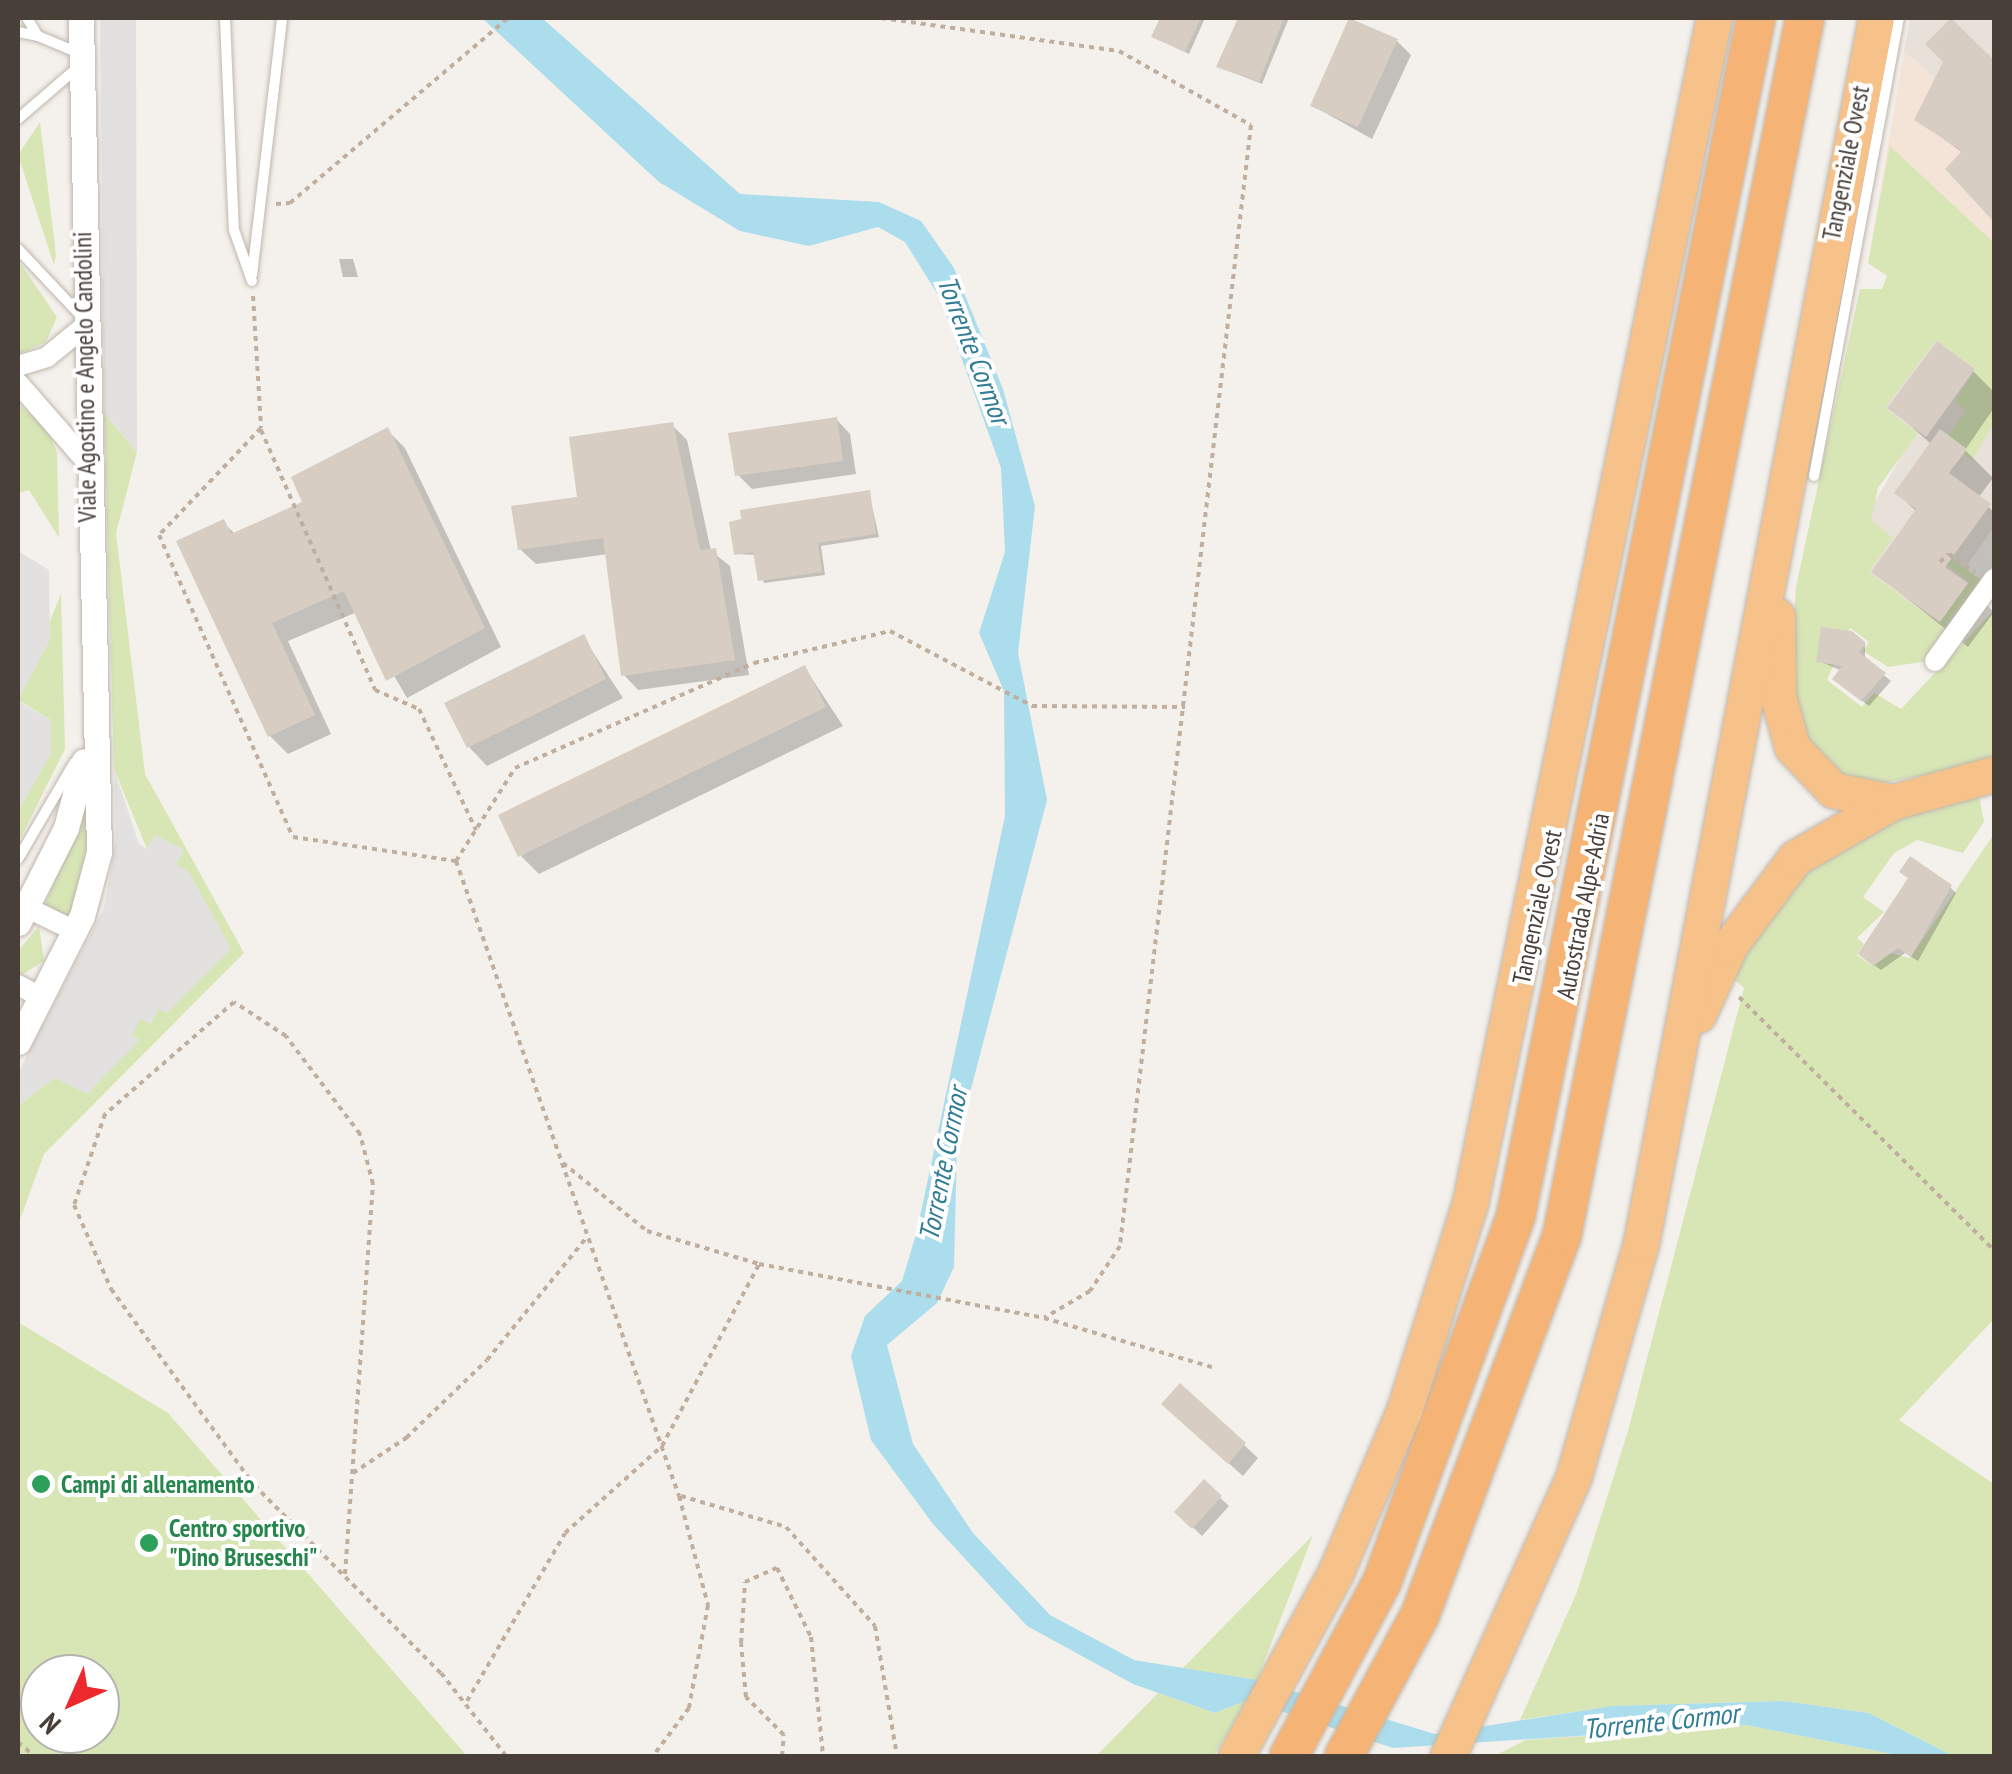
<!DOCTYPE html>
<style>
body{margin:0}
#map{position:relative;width:2012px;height:1774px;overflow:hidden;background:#f4f0eb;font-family:"PT Sans Narrow",sans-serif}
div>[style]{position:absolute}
.residential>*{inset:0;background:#e8e1d9}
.commercial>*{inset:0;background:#f4e3d7}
.green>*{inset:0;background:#d8e6b6}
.parking>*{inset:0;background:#e3e1df}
.water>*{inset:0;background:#abddec}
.shadow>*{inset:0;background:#0003}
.building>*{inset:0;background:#d8cdc3}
.path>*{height:4px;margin-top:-2px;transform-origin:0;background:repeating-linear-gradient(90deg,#c0af9f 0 5px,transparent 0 10px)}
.roads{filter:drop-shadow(0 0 2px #bfb6ad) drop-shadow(0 0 2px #bfb6ad)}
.service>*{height:10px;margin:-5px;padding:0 5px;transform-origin:5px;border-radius:5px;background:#fff}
.minor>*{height:20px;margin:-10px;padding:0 10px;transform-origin:10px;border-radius:10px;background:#fff}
.tertiary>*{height:25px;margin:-12.5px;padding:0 12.5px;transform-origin:12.5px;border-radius:12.5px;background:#fff}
.trunk>*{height:35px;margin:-17.5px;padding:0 17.5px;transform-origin:17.5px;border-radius:17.5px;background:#f6c28a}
.motorway>*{height:38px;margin:-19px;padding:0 19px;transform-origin:19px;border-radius:19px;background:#f5b475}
.dots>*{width:28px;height:28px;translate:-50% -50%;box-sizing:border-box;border:5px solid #fff;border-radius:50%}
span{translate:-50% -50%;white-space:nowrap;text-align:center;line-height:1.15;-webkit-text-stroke:8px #fff;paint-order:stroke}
.street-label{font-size:25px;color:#483f39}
.leisure-label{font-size:25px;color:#27864d;font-weight:700}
.left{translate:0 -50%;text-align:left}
.water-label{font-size:28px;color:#327d96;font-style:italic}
.frame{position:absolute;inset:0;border:20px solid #483f39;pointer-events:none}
.north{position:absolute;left:20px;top:1654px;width:100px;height:100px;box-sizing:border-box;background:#fff;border:2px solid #b6b2b0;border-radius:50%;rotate:225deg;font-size:28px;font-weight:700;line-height:40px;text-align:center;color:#483f39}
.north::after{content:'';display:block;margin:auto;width:35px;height:45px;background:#ed292d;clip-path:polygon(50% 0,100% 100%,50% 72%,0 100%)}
</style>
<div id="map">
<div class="residential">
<div style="clip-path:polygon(1910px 18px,1994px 18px,1994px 58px,1967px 107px,1904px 51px)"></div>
<div style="clip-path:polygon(1900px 302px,1994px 369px,1994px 527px,1965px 568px,1982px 581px,1932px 648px,1833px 574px,1899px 460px,1866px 434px)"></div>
</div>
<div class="commercial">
<div style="clip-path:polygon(1904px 51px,1967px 107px,1994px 58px,1994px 369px,1883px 289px,1887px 275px,1868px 263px)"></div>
</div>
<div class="green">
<div style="clip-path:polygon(40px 122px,56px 255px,54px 265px,18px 155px)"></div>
<div style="clip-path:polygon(1890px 146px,1994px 243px,1994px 424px,1972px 460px,1945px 440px,1966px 410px,1955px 402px,1976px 369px,1936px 340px,1885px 408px,1918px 433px,1878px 488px,1871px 520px,1893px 538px,1869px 572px,1939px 623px,1970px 582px,1943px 562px,1948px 556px,1982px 581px,1928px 661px,1888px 667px,1863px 651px,1869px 642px,1850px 628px,1827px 680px,1862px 707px,1874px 693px,1901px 709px,1994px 610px,1994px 762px,1862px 787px,1816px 764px,1788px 697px,1796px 587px,1860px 289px,1882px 289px,1887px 276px,1868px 263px)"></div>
<div style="clip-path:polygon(18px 260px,57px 317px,46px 342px,19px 354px)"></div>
<div style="clip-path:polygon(18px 404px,47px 428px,57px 453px,59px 538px,29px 490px,18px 493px)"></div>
<div style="clip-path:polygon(104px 413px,137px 452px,116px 533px,145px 774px,244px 953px,44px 1154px,18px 1225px,18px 1106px,54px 1078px,140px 1040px,131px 1035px,140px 1018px,147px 849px,114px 769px)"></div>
<div style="clip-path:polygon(61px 594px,65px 749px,18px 843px,18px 811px,51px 752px,51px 720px,18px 700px)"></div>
<div style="clip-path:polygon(1978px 791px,1984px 822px,1963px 853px,1917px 840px,1894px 853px,1863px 897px,1884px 912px,1857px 938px,1864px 944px,1857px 955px,1872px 966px,1883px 951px,1910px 958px,1994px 834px,1994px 1319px,1899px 1420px,1994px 1484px,1994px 1756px,1953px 1756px,1869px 1713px,1784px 1701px,1612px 1706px,1520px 1720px,1577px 1592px,1628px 1431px,1744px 988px,1733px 978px,1775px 896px,1847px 832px)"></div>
<div style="clip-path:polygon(89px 792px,86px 860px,69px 917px,45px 905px)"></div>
<div style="clip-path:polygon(39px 926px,44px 961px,18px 977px,18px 951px)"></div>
<div style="clip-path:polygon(evenodd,18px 1322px,168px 1413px,467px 1756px,18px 1756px,18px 1322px,40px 1674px,100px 1674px,100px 1734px,40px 1734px,40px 1674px)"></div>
<div style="clip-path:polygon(1313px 1535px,1257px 1680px,1179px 1672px)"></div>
<div style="clip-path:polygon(1158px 1693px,1215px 1713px,1247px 1700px,1214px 1756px,1096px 1756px)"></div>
<div style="clip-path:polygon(1746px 1725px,1902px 1756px,1494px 1756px,1526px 1740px)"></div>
</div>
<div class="parking">
<div style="clip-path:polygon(100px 18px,136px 18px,137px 452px,104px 413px)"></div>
<div style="clip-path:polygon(18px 551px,49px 570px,50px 640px,18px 700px)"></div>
<div style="clip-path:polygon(18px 701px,51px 720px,51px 753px,18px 811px)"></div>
<div style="clip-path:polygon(114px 769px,139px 844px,147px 849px,155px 835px,184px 850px,176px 864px,189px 872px,231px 949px,167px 1013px,159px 1009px,151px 1024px,140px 1019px,132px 1035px,140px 1040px,87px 1094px,54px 1078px,18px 1106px,18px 1073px,104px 908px,116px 840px)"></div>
</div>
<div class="water">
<div style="clip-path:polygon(482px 18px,542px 18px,740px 194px,879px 202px,921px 221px,954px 268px,1003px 389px,1035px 506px,1018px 653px,1047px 800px,957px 1142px,954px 1267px,937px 1303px,887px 1345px,913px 1444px,973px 1533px,1050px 1615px,1134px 1660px,1257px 1680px,1435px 1734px,1612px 1706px,1784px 1701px,1869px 1713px,1953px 1756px,1902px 1756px,1746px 1725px,1393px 1748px,1247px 1700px,1215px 1713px,1133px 1684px,1027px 1626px,933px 1524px,871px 1440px,851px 1356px,865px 1316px,902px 1281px,917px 1231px,1005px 816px,1004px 691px,979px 633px,1005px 552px,1001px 468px,940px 298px,905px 242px,878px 227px,809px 246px,740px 231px,659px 182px)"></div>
</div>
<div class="shadow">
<div style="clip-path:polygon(1163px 18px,1205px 18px,1189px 54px,1154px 37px)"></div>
<div style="clip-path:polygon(1241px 18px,1289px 18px,1262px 84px,1219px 67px)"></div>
<div style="clip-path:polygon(1951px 21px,1994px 61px,1994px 219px,1948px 169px,1963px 153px,1918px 120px,1946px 62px)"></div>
<div style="clip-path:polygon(1397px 41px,1411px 55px,1372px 139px,1313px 106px)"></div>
<div style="clip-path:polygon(339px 259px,353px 259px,358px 277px,343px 277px)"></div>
<div style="clip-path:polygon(1973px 371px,1994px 392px,1994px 408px,1965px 450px,1993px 478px,1978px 498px,1994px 512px,1994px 564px,1974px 593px,1994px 612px,1968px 647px,1874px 572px,1917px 512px,1897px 493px,1932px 445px,1891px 408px)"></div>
<div style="clip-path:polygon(837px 420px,850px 434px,856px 474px,752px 489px,738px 475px)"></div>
<div style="clip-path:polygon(672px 425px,687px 440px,711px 551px,730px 566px,749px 675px,638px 690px,623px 674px,608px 554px,536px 564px,520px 549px)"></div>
<div style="clip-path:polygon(387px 430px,405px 448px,501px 647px,407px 698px,357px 612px,288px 641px,331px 734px,288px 754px,270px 736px,223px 522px,235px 534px,306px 503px)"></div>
<div style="clip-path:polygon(869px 493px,879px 537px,821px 546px,825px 575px,764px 583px,756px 555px,736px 554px)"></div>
<div style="clip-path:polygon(583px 637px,623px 698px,487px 766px,469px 747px)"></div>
<div style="clip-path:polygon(1865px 645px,1865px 660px,1891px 681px,1869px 706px,1842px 686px,1842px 671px,1819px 661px)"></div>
<div style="clip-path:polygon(805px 668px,843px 726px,539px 874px,521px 856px)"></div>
<div style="clip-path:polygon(1950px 887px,1956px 893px,1918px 961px,1905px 953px,1881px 970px,1867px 960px)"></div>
<div style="clip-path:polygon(1178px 1418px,1244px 1445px,1258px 1458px,1243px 1476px)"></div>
<div style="clip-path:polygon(1204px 1483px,1229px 1506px,1202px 1536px,1177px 1512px)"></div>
</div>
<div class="building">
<div style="clip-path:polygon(1160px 18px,1201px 18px,1185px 52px,1151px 37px)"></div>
<div style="clip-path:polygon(1238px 18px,1284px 18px,1259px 82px,1216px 67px)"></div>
<div style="clip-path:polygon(1349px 18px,1398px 39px,1358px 127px,1310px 106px)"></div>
<div style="clip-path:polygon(1951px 18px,1994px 60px,1994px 222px,1945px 169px,1962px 151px,1914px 120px,1943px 62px,1925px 44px)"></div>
<div style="clip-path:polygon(1937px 341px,1975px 369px,1926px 437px,1887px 408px)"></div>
<div style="clip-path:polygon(837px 417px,843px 461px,735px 476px,728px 433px)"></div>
<div style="clip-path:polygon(673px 422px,700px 550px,716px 548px,735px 660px,621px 676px,603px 538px,518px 550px,511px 506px,577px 497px,569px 437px)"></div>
<div style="clip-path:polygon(388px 427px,485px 628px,386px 681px,344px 591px,272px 623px,315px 715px,268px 737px,176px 541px,224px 519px,231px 534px,302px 502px,291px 477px)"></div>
<div style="clip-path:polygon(1940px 429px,1967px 449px,1949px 473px,1991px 504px,1945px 567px,1968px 583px,1940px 622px,1871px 572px,1916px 509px,1894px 493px)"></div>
<div style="clip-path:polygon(870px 490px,876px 534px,818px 543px,822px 572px,758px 581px,753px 552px,734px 555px,729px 522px,741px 519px,740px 510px)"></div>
<div style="clip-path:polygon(1821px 627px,1852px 631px,1866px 643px,1859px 652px,1886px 673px,1861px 701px,1832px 679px,1842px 666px,1816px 662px)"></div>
<div style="clip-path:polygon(584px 634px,606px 679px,467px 748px,444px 703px)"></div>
<div style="clip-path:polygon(805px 665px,826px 707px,518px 857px,498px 815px)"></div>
<div style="clip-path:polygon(1910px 856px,1952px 885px,1911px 957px,1898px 948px,1873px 966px,1858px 954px,1908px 878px,1899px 872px)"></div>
<div style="clip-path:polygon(1180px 1383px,1246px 1443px,1228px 1464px,1161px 1404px)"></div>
<div style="clip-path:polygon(1204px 1479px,1222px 1496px,1192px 1529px,1174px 1512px)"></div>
</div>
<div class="path">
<div style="left:881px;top:18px;width:240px;rotate:7.9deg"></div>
<div style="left:1119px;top:51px;width:151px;rotate:29.3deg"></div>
<div style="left:1251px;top:125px;width:1129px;rotate:96.67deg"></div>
<div style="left:1120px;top:1246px;width:54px;rotate:123.7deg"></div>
<div style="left:1090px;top:1291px;width:53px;rotate:149.6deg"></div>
<div style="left:276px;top:204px;width:14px;rotate:-4deg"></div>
<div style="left:290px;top:203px;width:286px;rotate:-40.3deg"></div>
<div style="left:253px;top:296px;width:132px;rotate:86.5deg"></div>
<div style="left:261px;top:428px;width:148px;rotate:133.6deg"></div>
<div style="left:159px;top:535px;width:330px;rotate:66.1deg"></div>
<div style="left:293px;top:837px;width:165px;rotate:8.4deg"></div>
<div style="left:261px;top:430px;width:284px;rotate:66.3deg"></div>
<div style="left:375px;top:690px;width:48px;rotate:23.4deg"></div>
<div style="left:419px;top:709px;width:134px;rotate:64.8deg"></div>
<div style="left:1940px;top:562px;width:12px;rotate:-42deg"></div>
<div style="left:1949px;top:554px;width:32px;rotate:35deg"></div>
<div style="left:456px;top:861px;width:673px;rotate:70.65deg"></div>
<div style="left:679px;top:1496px;width:113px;rotate:75.1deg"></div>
<div style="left:708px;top:1605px;width:105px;rotate:100.5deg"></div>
<div style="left:689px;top:1708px;width:60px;rotate:126.9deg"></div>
<div style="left:456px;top:861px;width:110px;rotate:-57.6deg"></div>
<div style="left:515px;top:768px;width:261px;rotate:-23.7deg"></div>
<div style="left:754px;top:663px;width:140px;rotate:-13.2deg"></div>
<div style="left:890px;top:631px;width:161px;rotate:27.8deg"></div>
<div style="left:1032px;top:706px;width:153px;rotate:0.4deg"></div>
<div style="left:1739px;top:997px;width:359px;rotate:44.8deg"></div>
<div style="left:563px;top:1163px;width:108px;rotate:39deg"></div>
<div style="left:647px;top:1231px;width:117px;rotate:16.4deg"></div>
<div style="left:353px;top:1473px;width:64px;rotate:-33.4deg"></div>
<div style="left:406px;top:1438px;width:112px;rotate:-43.9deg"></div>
<div style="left:487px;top:1360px;width:157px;rotate:-50.9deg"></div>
<div style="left:681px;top:1496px;width:109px;rotate:16.4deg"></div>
<div style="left:786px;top:1527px;width:133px;rotate:48deg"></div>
<div style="left:875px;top:1626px;width:132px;rotate:80.4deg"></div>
<div style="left:345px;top:1574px;width:391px;rotate:-85.9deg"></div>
<div style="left:373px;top:1184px;width:52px;rotate:-104.6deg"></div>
<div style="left:360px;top:1134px;width:123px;rotate:-127.1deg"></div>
<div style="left:286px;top:1036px;width:62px;rotate:-146.8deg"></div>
<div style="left:234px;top:1002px;width:171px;rotate:139deg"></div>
<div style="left:105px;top:1114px;width:96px;rotate:108.8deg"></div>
<div style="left:74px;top:1205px;width:92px;rotate:66.2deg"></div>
<div style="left:111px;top:1289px;width:243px;rotate:53.9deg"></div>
<div style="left:254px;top:1485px;width:265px;rotate:45.2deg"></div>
<div style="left:441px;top:1673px;width:105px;rotate:51.9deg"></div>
<div style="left:467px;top:1701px;width:194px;rotate:-59.7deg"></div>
<div style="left:565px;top:1533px;width:130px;rotate:-41.9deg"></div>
<div style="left:662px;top:1446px;width:206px;rotate:-61.9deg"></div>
<div style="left:759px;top:1264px;width:290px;rotate:10.7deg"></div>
<div style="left:1044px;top:1318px;width:175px;rotate:16.3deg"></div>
<div style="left:18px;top:1742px;width:21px;rotate:41deg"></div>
<div style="left:782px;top:1756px;width:21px;rotate:-85deg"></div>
<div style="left:784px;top:1735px;width:54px;rotate:-135deg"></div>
<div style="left:746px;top:1697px;width:54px;rotate:-95.3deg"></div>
<div style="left:741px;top:1643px;width:61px;rotate:-86.2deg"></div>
<div style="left:745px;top:1582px;width:35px;rotate:-24deg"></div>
<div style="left:777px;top:1568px;width:77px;rotate:63.8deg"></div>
<div style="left:811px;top:1637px;width:120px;rotate:84.2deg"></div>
</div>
<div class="roads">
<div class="service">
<div style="left:27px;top:18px;width:21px;rotate:59deg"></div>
<div style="left:38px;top:36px;width:47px;rotate:22.7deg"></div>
<div style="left:225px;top:18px;width:212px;rotate:87.6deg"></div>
<div style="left:234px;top:230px;width:54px;rotate:70.6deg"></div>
<div style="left:18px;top:32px;width:20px;rotate:11deg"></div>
<div style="left:18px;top:119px;width:78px;rotate:-40.8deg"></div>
<div style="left:18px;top:249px;width:93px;rotate:46.7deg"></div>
<div style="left:252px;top:275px;width:259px;rotate:-83.3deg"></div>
<div style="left:1814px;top:476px;width:466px;rotate:-79.5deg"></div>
<div style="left:18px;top:859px;width:111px;rotate:-59.7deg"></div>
</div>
<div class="minor">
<div style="left:18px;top:366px;width:30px;rotate:-17deg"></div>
<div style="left:47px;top:357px;width:49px;rotate:-39.2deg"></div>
<div style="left:18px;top:383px;width:103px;rotate:48.9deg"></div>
<div style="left:1935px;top:661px;width:101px;rotate:-54.3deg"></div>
<div style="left:26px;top:907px;width:55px;rotate:26.1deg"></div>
<div style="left:18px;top:985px;width:26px;rotate:28deg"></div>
</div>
<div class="tertiary">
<div style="left:18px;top:923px;width:106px;rotate:-63.2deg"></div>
<div style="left:66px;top:828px;width:69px;rotate:-75deg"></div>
<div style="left:18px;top:1042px;width:141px;rotate:-63.1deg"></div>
<div style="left:82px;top:916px;width:66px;rotate:-75.1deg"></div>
<div style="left:99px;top:852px;width:834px;rotate:-91.24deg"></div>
</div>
<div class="trunk">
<div style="left:1777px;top:616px;width:80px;rotate:89.3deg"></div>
<div style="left:1778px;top:696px;width:53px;rotate:74.6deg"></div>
<div style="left:1792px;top:747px;width:59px;rotate:46.4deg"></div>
<div style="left:1833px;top:790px;width:60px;rotate:11.5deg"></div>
<div style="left:1698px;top:1015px;width:77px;rotate:-65.4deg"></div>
<div style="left:1730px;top:945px;width:109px;rotate:-53.2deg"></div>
<div style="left:1795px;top:858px;width:112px;rotate:-30deg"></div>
<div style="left:1892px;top:802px;width:106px;rotate:-15.4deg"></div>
<div style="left:1236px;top:1756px;width:207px;rotate:-61.5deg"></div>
<div style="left:1335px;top:1574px;width:177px;rotate:-67.1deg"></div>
<div style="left:1404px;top:1411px;width:218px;rotate:-72.4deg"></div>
<div style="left:1470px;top:1203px;width:1210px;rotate:-78.37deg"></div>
<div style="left:1448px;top:1756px;width:308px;rotate:-65.8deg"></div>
<div style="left:1574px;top:1475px;width:241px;rotate:-73.9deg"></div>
<div style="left:1641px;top:1243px;width:1247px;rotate:-79.14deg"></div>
</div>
<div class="motorway">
<div style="left:1289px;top:1756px;width:197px;rotate:-61.9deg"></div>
<div style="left:1382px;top:1582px;width:391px;rotate:-69.9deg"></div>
<div style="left:1516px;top:1215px;width:1221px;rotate:-78.66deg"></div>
<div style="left:1344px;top:1756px;width:160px;rotate:-61.7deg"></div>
<div style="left:1420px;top:1615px;width:406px;rotate:-69.5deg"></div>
<div style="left:1562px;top:1235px;width:1241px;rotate:-78.71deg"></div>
</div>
</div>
<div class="dots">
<div style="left:41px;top:1484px;background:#2e9e5b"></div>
<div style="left:149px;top:1543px;background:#2e9e5b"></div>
</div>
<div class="street-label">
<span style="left:1846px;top:163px;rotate:-79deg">Tangenziale Ovest</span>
<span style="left:85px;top:377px;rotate:-91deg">Viale Agostino e Angelo Candolini</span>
<span style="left:1583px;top:906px;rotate:-79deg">Autostrada Alpe-Adria</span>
<span style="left:1537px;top:907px;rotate:-78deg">Tangenziale Ovest</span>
</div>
<div class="leisure-label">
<span class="left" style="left:61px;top:1484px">Campi di allenamento</span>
<span class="left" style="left:169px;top:1543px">Centro sportivo<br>"Dino Bruseschi"</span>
</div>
<div class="water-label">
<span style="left:974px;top:350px;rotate:69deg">Torrente Cormor</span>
<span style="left:943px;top:1164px;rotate:-79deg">Torrente Cormor</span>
<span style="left:1661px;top:1721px;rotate:-6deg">Torrente Cormor</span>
</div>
<div class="frame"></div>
<div class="north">N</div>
</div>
